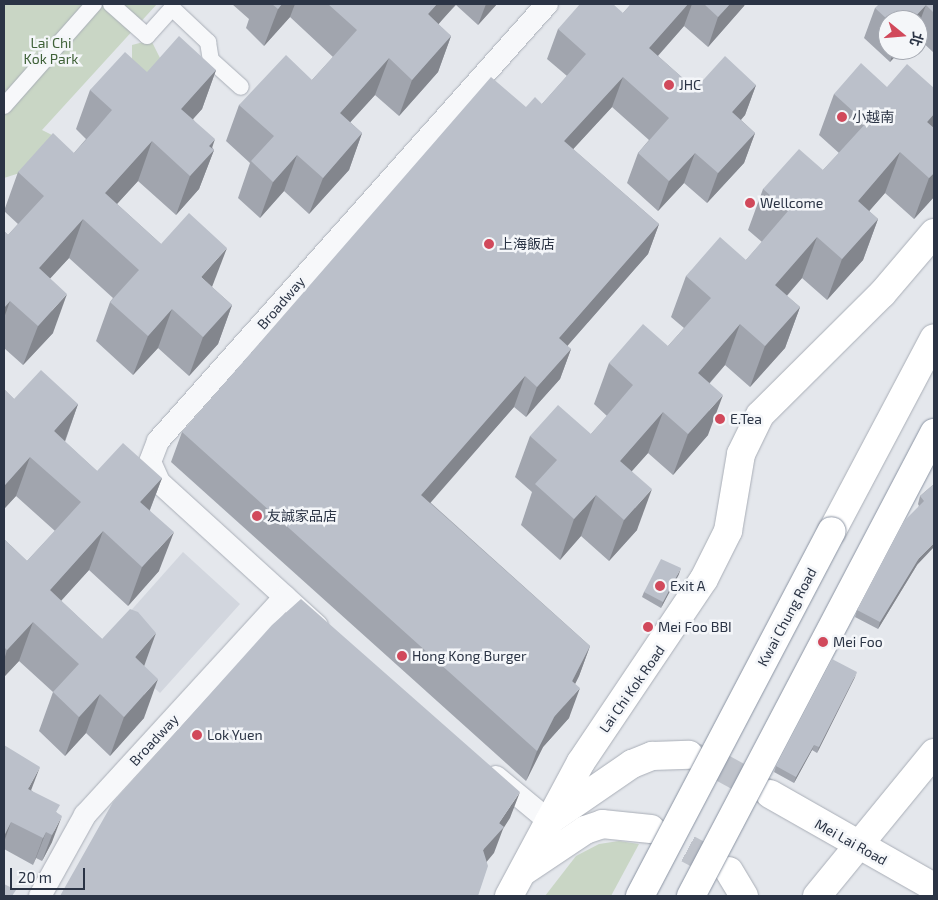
<!DOCTYPE html>
<meta charset="utf-8">
<style>
body{margin:0}
#map{position:relative;width:938px;height:900px;overflow:hidden;background:#e4e7ec;font-family:"Exo 2","Noto Sans TC",sans-serif}
div>[style]{position:absolute}
.built>*{inset:0;background:#d2d6de}
.green>*{inset:0;background:#c9d6c5}
.secondary-tunnel>*{height:28px;margin-top:-14px;transform-origin:0;background:repeating-linear-gradient(90deg,#bfc3cb 0 28px,transparent 0 42px)}
.primary-tunnel>*{height:28px;margin-top:-14px;transform-origin:0;background:repeating-linear-gradient(90deg,#bfc3cb 0 28px,transparent 0 42px)}
.roads{filter:drop-shadow(0 0 1px #a9aeb7) drop-shadow(0 0 1px #a9aeb7)}
.pedestrian>*{height:16px;margin:-8px;padding:0 8px;transform-origin:8px;border-radius:8px;background:#f7f8fa}
.minor>*{height:22px;margin:-11px;padding:0 11px;transform-origin:11px;border-radius:11px;background:#f7f8fa}
.secondary>*{height:28px;margin:-14px;padding:0 14px;transform-origin:14px;border-radius:14px;background:#fff}
.primary>*{height:28px;margin:-14px;padding:0 14px;transform-origin:14px;border-radius:14px;background:#fff}
.trunk>*{height:28px;margin:-14px;padding:0 14px;transform-origin:14px;border-radius:14px;background:#fff}
.bridges{filter:drop-shadow(0 0 1px #8b94a3) drop-shadow(0 0 1px #8b94a3)}
.trunk-bridge>*{height:28px;margin:-14px;padding:0 14px;transform-origin:14px;border-radius:14px;background:#fff}
.wall>*{inset:0;background:#a1a5ae}
.shaded-wall>*{inset:0;background:#83868d}
.building>*{inset:0;background:#bbc0ca}
.dots>*{width:14px;height:14px;translate:-50% -50%;box-sizing:border-box;border:2px solid #f4f6f9;border-radius:50%}
span{translate:-50% -50%;white-space:nowrap;text-align:center;line-height:1.15;-webkit-text-stroke:5px #f4f6f9;paint-order:stroke}
.park-label{font-size:14px;color:#3f6138}
.poi-label{font-size:14px;color:#2b3445}
.left{translate:0 -50%;text-align:left}
.street-label{font-size:14px;color:#2b3445}
.frame{position:absolute;inset:0;border:5px solid #2b3445;pointer-events:none}
.north{position:absolute;left:878px;top:10px;width:50px;height:50px;box-sizing:border-box;background:#f4f6f9;border:1px solid #a4a8b1;border-radius:50%;rotate:107deg;font-size:14px;font-weight:700;line-height:20px;text-align:center;color:#2b3445}
.north::after{content:'';display:block;margin:auto;width:18px;height:22px;background:#d1495b;clip-path:polygon(50% 0,100% 100%,50% 72%,0 100%)}
.scale{position:absolute;left:10px;top:868px;width:75px;height:22px;box-sizing:border-box;border:2px solid #2b3445;border-top:0;padding-left:6px;font-size:15px;line-height:18px;white-space:nowrap;color:#2b3445;-webkit-text-stroke:4px #f4f6f9;paint-order:stroke}
</style>
<div id="map">
<div class="built">
<div style="clip-path:polygon(183px 552px,240px 604px,160px 693px,103px 642px)"></div>
</div>
<div class="green">
<div style="clip-path:polygon(4px 4px,157px 4px,42px 130px,54px 136px,26px 171px,4px 178px)"></div>
<div style="clip-path:polygon(151px 40px,166px 70px,158px 79px,132px 73px,132px 45px)"></div>
<div style="clip-path:polygon(619px 841px,639px 844px,611px 896px,545px 896px,576px 856px,599px 844px)"></div>
</div>
<div class="secondary-tunnel">
<div style="left:689px;top:755px;width:30px;rotate:20deg"></div>
<div style="left:717px;top:765px;width:60px;rotate:28.7deg"></div>
</div>
<div class="primary-tunnel">
<div style="left:651px;top:829px;width:89px;rotate:28.3deg"></div>
</div>
<div class="roads">
<div class="pedestrian">
<div style="left:111px;top:4px;width:48px;rotate:41.6deg"></div>
<div style="left:147px;top:36px;width:38px;rotate:-48deg"></div>
<div style="left:172px;top:8px;width:50px;rotate:43.4deg"></div>
<div style="left:208px;top:42px;width:18px;rotate:81deg"></div>
<div style="left:211px;top:60px;width:40px;rotate:42deg"></div>
<div style="left:4px;top:106px;width:136px;rotate:-48.6deg"></div>
</div>
<div class="minor">
<div style="left:317px;top:626px;width:214px;rotate:-137.7deg"></div>
<div style="left:159px;top:482px;width:22px;rotate:-114deg"></div>
<div style="left:150px;top:462px;width:22px;rotate:-69deg"></div>
<div style="left:158px;top:441px;width:585px;rotate:-48.33deg"></div>
<div style="left:496px;top:777px;width:69px;rotate:39.7deg"></div>
<div style="left:40px;top:896px;width:93px;rotate:-60.9deg"></div>
<div style="left:85px;top:815px;width:296px;rotate:-47.5deg"></div>
</div>
<div class="secondary">
<div style="left:770px;top:794px;width:189px;rotate:29.6deg"></div>
<div style="left:549px;top:821px;width:101px;rotate:-34.5deg"></div>
<div style="left:632px;top:764px;width:22px;rotate:-22deg"></div>
<div style="left:652px;top:756px;width:37px;rotate:-2deg"></div>
</div>
<div class="primary">
<div style="left:524px;top:871px;width:73px;rotate:-33.9deg"></div>
<div style="left:585px;top:830px;width:18px;rotate:-19deg"></div>
<div style="left:602px;top:824px;width:49px;rotate:5.8deg"></div>
<div style="left:729px;top:871px;width:29px;rotate:59deg"></div>
<div style="left:509px;top:896px;width:152px;rotate:-61.8deg"></div>
<div style="left:581px;top:762px;width:220px;rotate:-56.1deg"></div>
<div style="left:704px;top:579px;width:54px;rotate:-63.4deg"></div>
<div style="left:728px;top:531px;width:78px;rotate:-80.4deg"></div>
<div style="left:741px;top:454px;width:43px;rotate:-64deg"></div>
<div style="left:760px;top:415px;width:172px;rotate:-44.8deg"></div>
<div style="left:882px;top:294px;width:80px;rotate:-49.6deg"></div>
<div style="left:817px;top:896px;width:185px;rotate:-50.7deg"></div>
</div>
<div class="trunk">
<div style="left:832px;top:531px;width:218px;rotate:-62.1deg"></div>
</div>
</div>
<div class="bridges">
<div class="trunk-bridge">
<div style="left:640px;top:896px;width:412px;rotate:-62.3deg"></div>
<div style="left:691px;top:896px;width:523px;rotate:-62.31deg"></div>
</div>
</div>
<div class="wall">
<div style="clip-path:polygon(232px 4px,497px 4px,478px 25px,456px 5px,438px 24px,451px 36px,438px 72px,399px 116px,375px 95px,350px 122px,362px 133px,349px 170px,309px 214px,284px 191px,260px 218px,238px 198px,250px 163px,226px 141px,239px 105px,312px 80px,333px 57px,290px 17px,264px 46px,246px 28px,249px 19px)"></div>
<div style="clip-path:polygon(631px 4px,745px 4px,744px 6px,708px 47px,684px 26px,658px 56px,695px 89px,756px 85px,745px 115px,741px 120px,755px 133px,744px 163px,707px 203px,684px 183px,658px 211px,627px 183px,638px 153px,649px 140px,612px 107px,573px 149px,659px 224px,648px 254px,567px 346px,571px 349px,560px 379px,526px 417px,514px 407px,430px 502px,590px 646px,579px 676px,575px 684px,569px 718px,543px 747px,526px 781px,171px 462px,182px 432px,526px 107px,542px 104px,567px 76px,547px 59px,558px 29px,623px 13px)"></div>
<div style="clip-path:polygon(934px 4px,934px 53px,918px 38px,918px 20px,888px 20px,888px 50px,901px 50px,890px 62px,864px 38px,875px 8px)"></div>
<div style="clip-path:polygon(216px 70px,202px 109px,193px 119px,214px 150px,199px 189px,176px 215px,138px 181px,117px 204px,161px 244px,212px 287px,232px 305px,218px 344px,189px 376px,158px 348px,133px 375px,96px 341px,110px 302px,113px 298px,69px 258px,50px 278px,53px 333px,23px 365px,4px 348px,4px 231px,8px 235px,18px 224px,4px 211px,18px 172px,74px 153px,86px 139px,76px 129px,90px 90px,147px 72px)"></div>
<div style="clip-path:polygon(887px 87px,934px 88px,934px 197px,914px 219px,885px 193px,869px 211px,878px 219px,863px 260px,827px 300px,802px 278px,787px 296px,800px 307px,785px 348px,750px 387px,725px 365px,710px 383px,708px 435px,673px 475px,648px 453px,632px 471px,637px 530px,609px 561px,581px 536px,560px 560px,521px 525px,532px 492px,515px 477px,530px 436px,591px 434px,607px 416px,594px 404px,609px 363px,668px 346px,684px 328px,671px 317px,686px 276px,746px 260px,762px 242px,748px 230px,763px 189px,823px 170px,839px 153px,819px 135px,834px 94px)"></div>
<div style="clip-path:polygon(4px 389px,14px 399px,78px 404px,65px 442px,97px 471px,162px 478px,150px 510px,159px 571px,128px 606px,89px 570px,61px 601px,102px 639px,144px 666px,144px 718px,110px 756px,86px 733px,65px 756px,39px 731px,53px 692px,19px 661px,4px 677px,4px 539px,27px 561px,55px 531px,16px 496px,4px 509px)"></div>
<div style="clip-path:polygon(934px 484px,917px 565px,878px 629px,855px 617px,857px 610px,919px 506px,918px 504px,920px 496px)"></div>
<div style="clip-path:polygon(679px 574px,661px 608px,642px 597px,644px 592px)"></div>
<div style="clip-path:polygon(855px 677px,817px 753px,812px 750px,794px 783px,774px 772px,776px 766px)"></div>
<div style="clip-path:polygon(4px 745px,31px 790px,57px 813px,52px 842px,42px 861px,36px 858px,33px 865px,4px 849px)"></div>
</div>
<div class="shaded-wall">
<div style="clip-path:polygon(282px 4px,295px 4px,290px 17px,264px 46px,278px 9px)"></div>
<div style="clip-path:polygon(437px 4px,456px 4px,436px 27px,428px 14px)"></div>
<div style="clip-path:polygon(486px 4px,497px 4px,478px 25px)"></div>
<div style="clip-path:polygon(688px 4px,692px 4px,684px 26px,638px 78px,649px 48px)"></div>
<div style="clip-path:polygon(730px 4px,745px 4px,744px 6px,708px 47px,718px 17px)"></div>
<div style="clip-path:polygon(926px 5px,918px 26px,918px 20px,912px 20px)"></div>
<div style="clip-path:polygon(451px 36px,438px 72px,399px 116px,412px 80px)"></div>
<div style="clip-path:polygon(894px 50px,901px 50px,890px 62px)"></div>
<div style="clip-path:polygon(389px 58px,375px 95px,326px 149px,340px 113px)"></div>
<div style="clip-path:polygon(216px 70px,202px 109px,167px 148px,181px 109px)"></div>
<div style="clip-path:polygon(623px 77px,612px 107px,553px 171px,564px 141px)"></div>
<div style="clip-path:polygon(756px 85px,745px 115px,721px 142px,732px 112px)"></div>
<div style="clip-path:polygon(934px 114px,934px 134px,927px 122px)"></div>
<div style="clip-path:polygon(362px 133px,349px 170px,309px 214px,323px 178px)"></div>
<div style="clip-path:polygon(755px 133px,744px 163px,707px 203px,718px 173px)"></div>
<div style="clip-path:polygon(215px 139px,210px 154px,214px 150px,199px 189px,176px 215px,190px 176px,209px 146px)"></div>
<div style="clip-path:polygon(152px 141px,138px 181px,94px 229px,105px 193px)"></div>
<div style="clip-path:polygon(900px 152px,885px 193px,843px 241px,858px 201px)"></div>
<div style="clip-path:polygon(695px 153px,684px 183px,658px 211px,669px 181px)"></div>
<div style="clip-path:polygon(297px 155px,284px 191px,260px 218px,273px 182px)"></div>
<div style="clip-path:polygon(934px 173px,934px 197px,914px 219px,929px 178px)"></div>
<div style="clip-path:polygon(83px 219px,69px 258px,24px 307px,39px 268px)"></div>
<div style="clip-path:polygon(878px 219px,863px 260px,827px 300px,842px 259px)"></div>
<div style="clip-path:polygon(659px 224px,648px 254px,548px 368px,559px 338px)"></div>
<div style="clip-path:polygon(817px 237px,802px 278px,760px 326px,775px 285px)"></div>
<div style="clip-path:polygon(227px 248px,212px 287px,201px 277px)"></div>
<div style="clip-path:polygon(67px 294px,53px 333px,23px 365px,38px 326px)"></div>
<div style="clip-path:polygon(10px 301px,4px 318px,4px 308px)"></div>
<div style="clip-path:polygon(232px 305px,218px 344px,189px 376px,203px 337px)"></div>
<div style="clip-path:polygon(800px 307px,785px 348px,750px 387px,765px 346px)"></div>
<div style="clip-path:polygon(172px 309px,158px 348px,133px 375px,148px 336px)"></div>
<div style="clip-path:polygon(740px 324px,725px 365px,683px 413px,698px 373px)"></div>
<div style="clip-path:polygon(571px 349px,560px 379px,526px 417px,537px 387px)"></div>
<div style="clip-path:polygon(525px 376px,514px 407px,411px 525px,421px 495px)"></div>
<div style="clip-path:polygon(723px 395px,708px 435px,673px 475px,688px 434px)"></div>
<div style="clip-path:polygon(78px 404px,64px 443px,54px 431px)"></div>
<div style="clip-path:polygon(663px 412px,648px 453px,605px 501px,620px 461px)"></div>
<div style="clip-path:polygon(30px 457px,16px 496px,4px 509px,4px 488px,5px 485px)"></div>
<div style="clip-path:polygon(162px 478px,147px 517px,140px 502px)"></div>
<div style="clip-path:polygon(652px 489px,637px 530px,609px 561px,624px 520px)"></div>
<div style="clip-path:polygon(596px 495px,581px 536px,560px 560px,574px 519px)"></div>
<div style="clip-path:polygon(103px 531px,89px 570px,38px 626px,50px 590px)"></div>
<div style="clip-path:polygon(174px 532px,159px 571px,128px 606px,142px 567px)"></div>
<div style="clip-path:polygon(934px 543px,934px 547px,917px 565px,878px 629px,880px 622px,919px 558px)"></div>
<div style="clip-path:polygon(681px 568px,679px 574px,661px 608px,663px 602px)"></div>
<div style="clip-path:polygon(33px 622px,19px 661px,4px 677px,4px 660px,7px 650px)"></div>
<div style="clip-path:polygon(156px 633px,142px 672px,135px 657px)"></div>
<div style="clip-path:polygon(590px 646px,579px 676px,564px 706px,580px 688px,569px 718px,543px 747px,526px 781px,537px 751px)"></div>
<div style="clip-path:polygon(857px 672px,855px 677px,817px 753px,819px 747px)"></div>
<div style="clip-path:polygon(158px 679px,144px 718px,110px 756px,124px 717px)"></div>
<div style="clip-path:polygon(100px 694px,86px 733px,65px 756px,79px 717px)"></div>
<div style="clip-path:polygon(814px 745px,812px 750px,794px 783px,796px 777px)"></div>
<div style="clip-path:polygon(40px 767px,30px 793px,28px 789px)"></div>
<div style="clip-path:polygon(520px 792px,510px 818px,503px 829px,494px 853px,474px 877px,483px 850px,499px 823px)"></div>
<div style="clip-path:polygon(62px 816px,52px 842px,42px 861px,52px 835px)"></div>
<div style="clip-path:polygon(11px 822px,4px 842px,4px 836px)"></div>
<div style="clip-path:polygon(46px 832px,36px 858px,33px 865px,43px 838px)"></div>
</div>
<div class="building">
<div style="clip-path:polygon(272px 4px,282px 4px,278px 9px)"></div>
<div style="clip-path:polygon(328px 4px,437px 4px,428px 14px,451px 36px,412px 80px,389px 58px,340px 113px,362px 133px,323px 178px,297px 155px,273px 182px,251px 161px,274px 136px,239px 105px,286px 55px,312px 80px,357px 30px)"></div>
<div style="clip-path:polygon(580px 4px,613px 4px,623px 13px,631px 4px,688px 4px,649px 48px,695px 89px,725px 56px,756px 85px,732px 112px,755px 133px,718px 173px,695px 153px,669px 181px,638px 153px,669px 118px,623px 77px,564px 141px,659px 224px,559px 338px,571px 349px,537px 387px,525px 376px,421px 495px,590px 646px,572px 681px,580px 688px,554px 717px,537px 751px,182px 432px,491px 77px,526px 107px,535px 97px,542px 104px,586px 54px,558px 29px)"></div>
<div style="clip-path:polygon(704px 4px,730px 4px,718px 17px)"></div>
<div style="clip-path:polygon(879px 4px,934px 4px,934px 13px,926px 5px,912px 20px,888px 20px,875px 8px)"></div>
<div style="clip-path:polygon(179px 36px,216px 70px,181px 109px,215px 139px,209px 146px,214px 150px,190px 176px,152px 141px,105px 193px,161px 244px,189px 213px,227px 248px,201px 277px,232px 305px,203px 337px,172px 309px,148px 336px,110px 302px,139px 270px,83px 219px,39px 268px,67px 294px,38px 326px,10px 301px,4px 308px,4px 231px,8px 235px,44px 196px,18px 172px,53px 133px,74px 153px,94px 131px,112px 110px,90px 90px,125px 52px,147px 72px)"></div>
<div style="clip-path:polygon(861px 63px,887px 87px,907px 64px,934px 88px,934px 114px,927px 122px,934px 128px,934px 173px,929px 178px,900px 152px,858px 201px,878px 219px,842px 259px,817px 237px,775px 285px,800px 307px,765px 346px,740px 324px,698px 373px,723px 395px,688px 434px,663px 412px,620px 461px,652px 489px,624px 520px,596px 495px,574px 519px,535px 484px,557px 460px,530px 436px,558px 405px,591px 434px,633px 385px,609px 363px,643px 324px,668px 346px,711px 298px,686px 276px,720px 237px,746px 260px,788px 211px,763px 189px,799px 149px,823px 170px,866px 123px,834px 94px)"></div>
<div style="clip-path:polygon(41px 370px,78px 404px,54px 431px,97px 471px,123px 443px,162px 478px,140px 502px,174px 532px,142px 567px,103px 531px,50px 590px,102px 639px,130px 609px,138px 612px,156px 633px,135px 657px,158px 679px,124px 717px,100px 694px,79px 717px,53px 692px,79px 664px,33px 622px,7px 650px,4px 647px,4px 539px,27px 561px,81px 502px,30px 457px,5px 485px,4px 484px,4px 389px,14px 399px)"></div>
<div style="clip-path:polygon(934px 484px,934px 543px,919px 558px,880px 622px,857px 610px,904px 521px,924px 501px,920px 496px)"></div>
<div style="clip-path:polygon(661px 559px,681px 568px,663px 602px,644px 592px)"></div>
<div style="clip-path:polygon(301px 599px,520px 792px,499px 823px,504px 827px,483px 850px,488px 866px,478px 896px,60px 896px,113px 802px,272px 625px)"></div>
<div style="clip-path:polygon(832px 659px,857px 672px,819px 747px,814px 745px,796px 777px,776px 766px)"></div>
<div style="clip-path:polygon(4px 745px,40px 767px,28px 789px,60px 805px,56px 812px,62px 816px,52px 835px,46px 832px,43px 838px,11px 822px,4px 836px)"></div>
<div style="clip-path:polygon(4px 884px,16px 890px,12px 896px,4px 896px)"></div>
</div>
<div class="dots">
<div style="left:669px;top:85px;background:#d1495b"></div>
<div style="left:842px;top:117px;background:#d1495b"></div>
<div style="left:750px;top:203px;background:#d1495b"></div>
<div style="left:489px;top:244px;background:#d1495b"></div>
<div style="left:720px;top:419px;background:#d1495b"></div>
<div style="left:257px;top:516px;background:#d1495b"></div>
<div style="left:660px;top:586px;background:#d1495b"></div>
<div style="left:648px;top:627px;background:#d1495b"></div>
<div style="left:823px;top:642px;background:#d1495b"></div>
<div style="left:402px;top:656px;background:#d1495b"></div>
<div style="left:197px;top:735px;background:#d1495b"></div>
</div>
<div class="park-label">
<span style="left:51px;top:51px">Lai Chi<br>Kok Park</span>
</div>
<div class="poi-label">
<span class="left" style="left:679px;top:85px">JHC</span>
<span class="left" style="left:852px;top:117px">小越南</span>
<span class="left" style="left:760px;top:203px">Wellcome</span>
<span class="left" style="left:499px;top:244px">上海飯店</span>
<span class="left" style="left:730px;top:419px">E.Tea</span>
<span class="left" style="left:267px;top:516px">友誠家品店</span>
<span class="left" style="left:670px;top:586px">Exit A</span>
<span class="left" style="left:658px;top:627px">Mei Foo BBI</span>
<span class="left" style="left:833px;top:642px">Mei Foo</span>
<span class="left" style="left:412px;top:656px">Hong Kong Burger</span>
<span class="left" style="left:207px;top:735px">Lok Yuen</span>
</div>
<div class="street-label">
<span style="left:281px;top:303px;rotate:-49deg">Broadway</span>
<span style="left:787px;top:617px;rotate:-62deg">Kwai Chung Road</span>
<span style="left:632px;top:689px;rotate:-55deg">Lai Chi Kok Road</span>
<span style="left:154px;top:740px;rotate:-47deg">Broadway</span>
<span style="left:851px;top:842px;rotate:29deg">Mei Lai Road</span>
</div>
<div class="frame"></div>
<div class="north">北</div>
<div class="scale">20 m</div>
</div>
